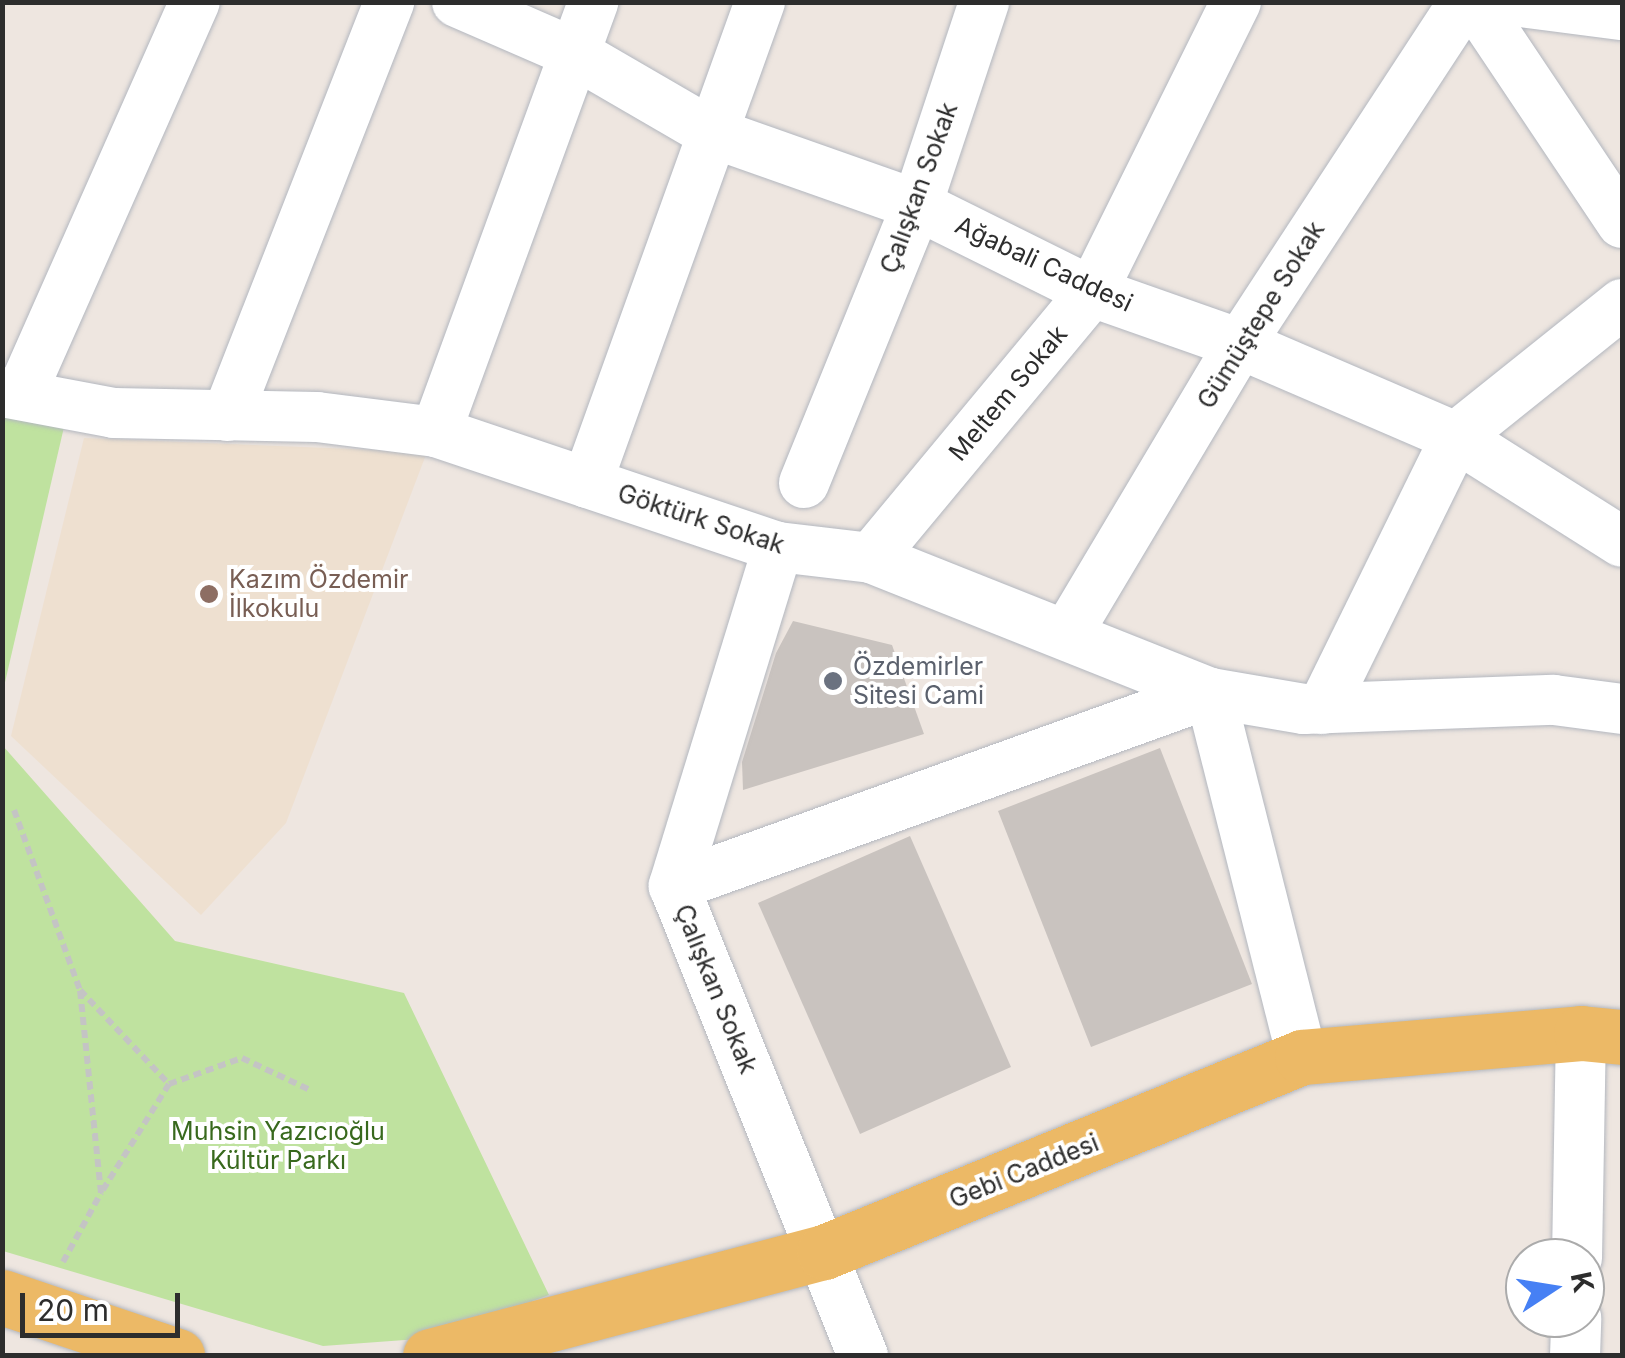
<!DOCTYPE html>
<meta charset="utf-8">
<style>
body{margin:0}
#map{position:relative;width:1625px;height:1358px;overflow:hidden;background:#eee6e0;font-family:Inter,sans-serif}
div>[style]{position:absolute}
.education>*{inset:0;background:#eee0d0}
.green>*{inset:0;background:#bfe29f}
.building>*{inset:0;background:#c9c3bf}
.path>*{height:6px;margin-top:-3px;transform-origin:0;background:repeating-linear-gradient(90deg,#c4c4c4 0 8px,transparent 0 13px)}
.roads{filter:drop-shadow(0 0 2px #b3b7bf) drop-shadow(0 0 2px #b3b7bf)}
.minor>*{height:50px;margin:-25px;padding:0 25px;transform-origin:25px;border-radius:25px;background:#fff}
.major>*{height:55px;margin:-27.5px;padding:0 27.5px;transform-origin:27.5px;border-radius:27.5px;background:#ecb966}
.dots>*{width:28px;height:28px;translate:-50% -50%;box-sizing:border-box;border:5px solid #fff;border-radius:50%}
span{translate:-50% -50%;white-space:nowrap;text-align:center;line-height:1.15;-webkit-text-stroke:8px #fff;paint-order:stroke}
.street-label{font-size:25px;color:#2d2d2d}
.education-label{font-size:25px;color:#785e54}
.left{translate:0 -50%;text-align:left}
.worship-label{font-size:25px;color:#5b616d}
.park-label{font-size:25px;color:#38691d}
.frame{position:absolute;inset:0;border:5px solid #2d2d2d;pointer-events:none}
.north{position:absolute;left:1505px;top:1238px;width:100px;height:100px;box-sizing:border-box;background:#fff;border:2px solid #ababab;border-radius:50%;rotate:78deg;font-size:28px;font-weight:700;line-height:40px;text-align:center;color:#2d2d2d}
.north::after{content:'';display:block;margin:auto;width:35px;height:45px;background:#4680f4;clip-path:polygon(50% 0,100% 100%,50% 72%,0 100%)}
.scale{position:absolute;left:20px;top:1293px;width:160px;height:45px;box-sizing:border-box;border:5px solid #2d2d2d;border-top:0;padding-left:12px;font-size:30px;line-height:35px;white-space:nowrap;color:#2d2d2d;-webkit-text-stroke:8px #fff;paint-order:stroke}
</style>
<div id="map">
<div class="education">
<div style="clip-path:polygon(84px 438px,427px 452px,286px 823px,201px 915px,11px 736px)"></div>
</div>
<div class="green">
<div style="clip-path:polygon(3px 417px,64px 427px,3px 691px)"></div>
<div style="clip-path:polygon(3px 746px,175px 941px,404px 993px,549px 1295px,432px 1338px,323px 1346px,3px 1251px)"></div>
</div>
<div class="building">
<div style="clip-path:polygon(793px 621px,892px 645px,924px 734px,743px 790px,742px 762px,776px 653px)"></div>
<div style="clip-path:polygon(1160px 748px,1252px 984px,1091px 1047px,998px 811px)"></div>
<div style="clip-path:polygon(910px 836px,1011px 1067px,860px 1134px,758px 903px)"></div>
</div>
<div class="path">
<div style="left:14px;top:810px;width:192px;rotate:69.9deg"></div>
<div style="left:80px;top:990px;width:129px;rotate:46.6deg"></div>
<div style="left:169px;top:1084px;width:128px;rotate:122deg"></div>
<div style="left:101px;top:1193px;width:204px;rotate:-95.9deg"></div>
<div style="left:169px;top:1084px;width:77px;rotate:-19.6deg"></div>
<div style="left:242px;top:1058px;width:77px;rotate:25.2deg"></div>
<div style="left:63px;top:1262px;width:79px;rotate:-61.2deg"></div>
</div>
<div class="roads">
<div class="minor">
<div style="left:457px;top:2px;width:125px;rotate:23.5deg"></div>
<div style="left:572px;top:52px;width:160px;rotate:30.1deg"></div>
<div style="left:710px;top:132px;width:219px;rotate:19.4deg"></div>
<div style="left:917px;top:205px;width:195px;rotate:26.4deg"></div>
<div style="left:1092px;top:292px;width:157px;rotate:19.4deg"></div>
<div style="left:1240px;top:344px;width:235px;rotate:23.3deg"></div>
<div style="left:1456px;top:437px;width:196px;rotate:32.3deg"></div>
<div style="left:1474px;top:2px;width:266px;rotate:56.2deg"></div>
<div style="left:1520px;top:2px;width:103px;rotate:7.3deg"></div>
<div style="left:2px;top:392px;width:114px;rotate:10.6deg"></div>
<div style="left:114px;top:413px;width:203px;rotate:1.1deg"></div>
<div style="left:317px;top:417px;width:120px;rotate:7.2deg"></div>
<div style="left:436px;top:432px;width:361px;rotate:18.6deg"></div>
<div style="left:778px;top:547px;width:94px;rotate:6.7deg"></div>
<div style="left:871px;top:558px;width:365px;rotate:21.7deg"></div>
<div style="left:1210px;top:693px;width:95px;rotate:9.7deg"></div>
<div style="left:1304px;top:709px;width:250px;rotate:-2.1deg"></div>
<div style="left:1554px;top:700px;width:69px;rotate:7.5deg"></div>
<div style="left:21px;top:394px;width:429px;rotate:-66.1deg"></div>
<div style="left:227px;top:416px;width:445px;rotate:-68.6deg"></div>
<div style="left:436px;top:432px;width:458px;rotate:-69.9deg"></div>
<div style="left:587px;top:483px;width:511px;rotate:-70.22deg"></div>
<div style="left:804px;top:483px;width:300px;rotate:-67.9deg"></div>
<div style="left:917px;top:205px;width:214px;rotate:-71.7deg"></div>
<div style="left:778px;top:547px;width:355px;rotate:107.1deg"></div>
<div style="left:674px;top:886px;width:507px;rotate:68.09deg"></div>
<div style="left:871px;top:558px;width:346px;rotate:-50.3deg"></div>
<div style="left:1092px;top:292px;width:324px;rotate:-63.6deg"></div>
<div style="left:1067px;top:634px;width:338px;rotate:-59.2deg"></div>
<div style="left:1240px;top:344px;width:409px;rotate:-56.8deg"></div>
<div style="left:1322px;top:709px;width:303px;rotate:-63.8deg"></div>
<div style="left:1456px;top:437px;width:213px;rotate:-38.7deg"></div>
<div style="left:674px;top:886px;width:570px;rotate:-19.8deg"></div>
<div style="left:1210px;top:693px;width:375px;rotate:75.8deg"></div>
<div style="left:1577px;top:1258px;width:225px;rotate:-89deg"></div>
<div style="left:1575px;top:1356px;width:38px;rotate:-88deg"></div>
</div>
<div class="major">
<div style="left:2px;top:1297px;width:185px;rotate:18.6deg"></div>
<div style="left:430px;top:1356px;width:407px;rotate:-14.8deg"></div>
<div style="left:824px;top:1252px;width:516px;rotate:-22.19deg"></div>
<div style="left:1302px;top:1057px;width:280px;rotate:-4.9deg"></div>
<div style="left:1581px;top:1033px;width:41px;rotate:5.6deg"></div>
</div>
</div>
<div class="dots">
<div style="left:209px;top:594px;background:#8d6e63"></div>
<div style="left:833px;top:681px;background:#6b7280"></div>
</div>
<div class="street-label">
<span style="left:919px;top:188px;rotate:-70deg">Çalışkan Sokak</span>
<span style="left:1044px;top:264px;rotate:25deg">Ağabali Caddesi</span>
<span style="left:1261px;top:315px;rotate:-58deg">Gümüştepe Sokak</span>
<span style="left:1008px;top:393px;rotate:-50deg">Meltem Sokak</span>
<span style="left:701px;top:519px;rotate:18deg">Göktürk Sokak</span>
<span style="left:716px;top:989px;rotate:68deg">Çalışkan Sokak</span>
<span style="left:1024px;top:1171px;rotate:-22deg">Gebi Caddesi</span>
</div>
<div class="education-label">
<span class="left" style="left:229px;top:594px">Kazım Özdemir<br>İlkokulu</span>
</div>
<div class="worship-label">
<span class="left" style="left:853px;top:681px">Özdemirler<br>Sitesi Cami</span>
</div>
<div class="park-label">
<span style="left:278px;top:1146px">Muhsin Yazıcıoğlu<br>Kültür Parkı</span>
</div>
<div class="frame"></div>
<div class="north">K</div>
<div class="scale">20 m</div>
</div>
